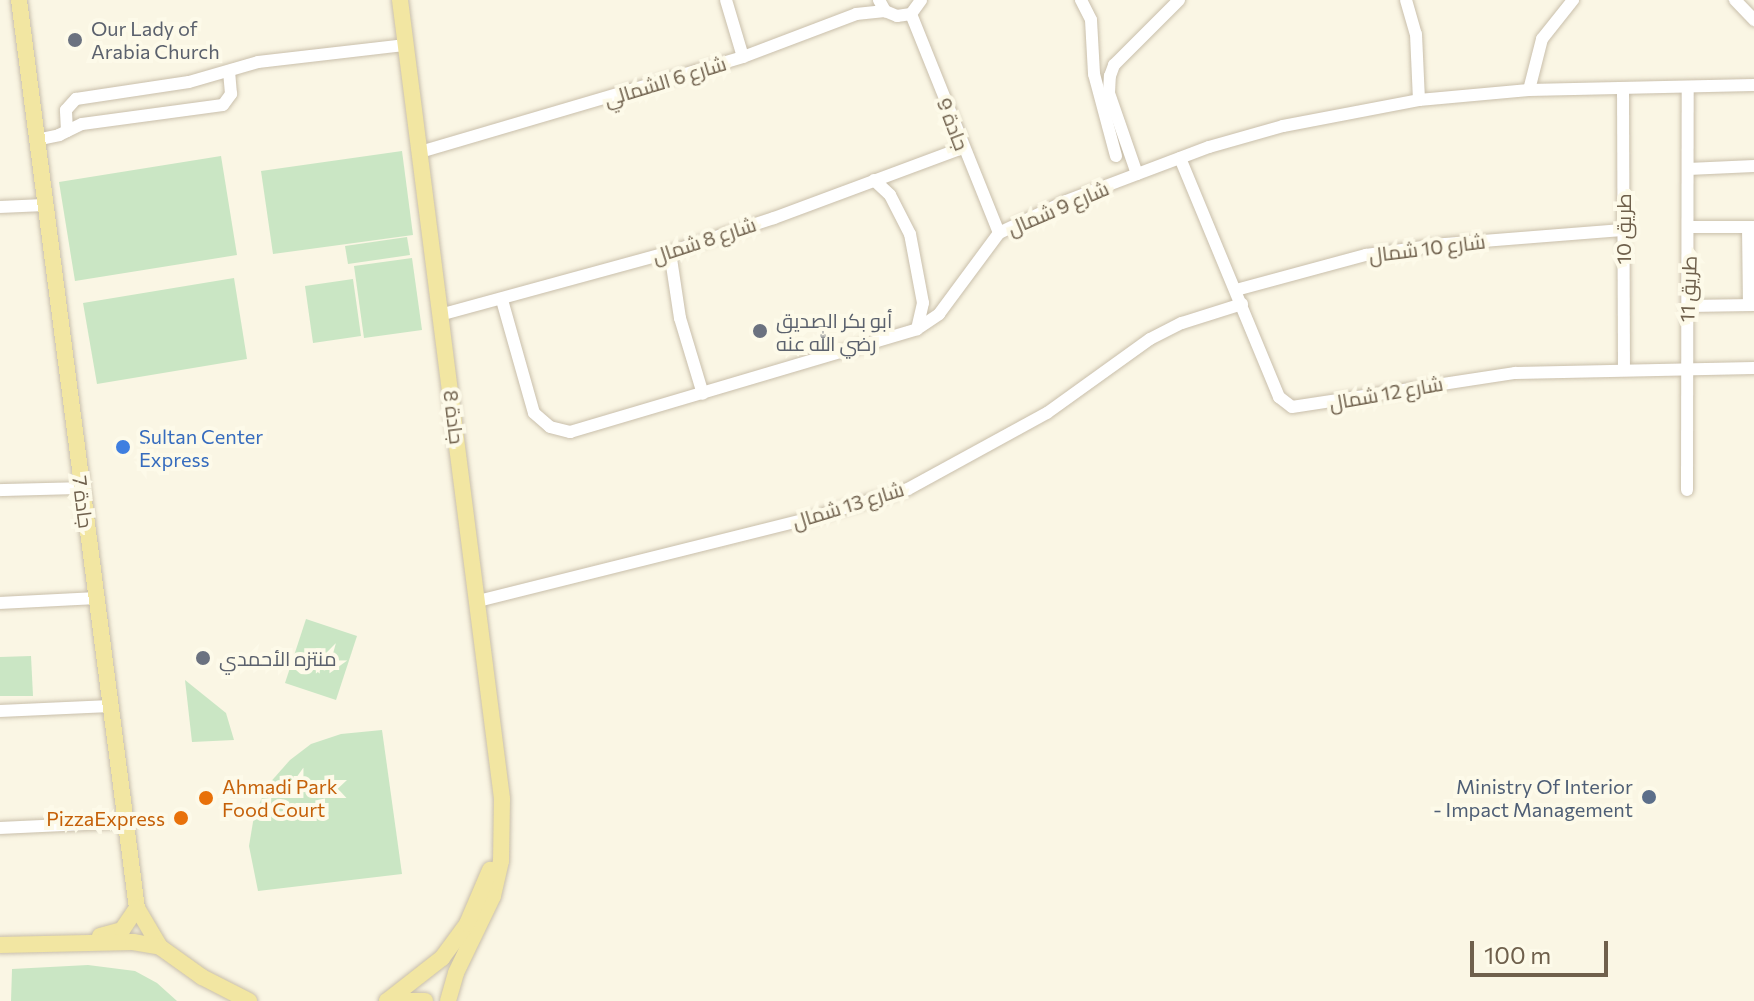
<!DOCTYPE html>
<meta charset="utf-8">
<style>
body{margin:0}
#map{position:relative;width:1754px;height:1001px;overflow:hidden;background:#faf6e4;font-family:Commissioner,Cairo,sans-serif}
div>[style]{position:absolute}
.green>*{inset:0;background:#cae6c4}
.roads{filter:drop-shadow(0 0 2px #c9bfab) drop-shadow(0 0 2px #c9bfab)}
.minor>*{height:12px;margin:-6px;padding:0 6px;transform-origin:6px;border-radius:6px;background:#fff}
.major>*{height:16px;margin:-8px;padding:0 8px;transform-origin:8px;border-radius:8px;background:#f2e6a2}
.dots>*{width:22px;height:22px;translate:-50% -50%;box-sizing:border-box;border:4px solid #fdfae9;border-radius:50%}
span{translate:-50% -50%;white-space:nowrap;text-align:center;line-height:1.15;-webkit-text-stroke:8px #fdfae9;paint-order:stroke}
.worship-label{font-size:20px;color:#5b616d}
.left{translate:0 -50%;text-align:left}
.street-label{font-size:20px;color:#6f604c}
.shop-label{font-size:20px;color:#366cbe}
.food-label{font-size:20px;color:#c56008}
.right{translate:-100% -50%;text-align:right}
.service-label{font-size:20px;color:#4e5e75}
.scale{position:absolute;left:1470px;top:941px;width:138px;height:36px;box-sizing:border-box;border:4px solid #6f604c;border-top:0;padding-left:10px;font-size:24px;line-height:28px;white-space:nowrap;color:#6f604c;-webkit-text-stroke:6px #fdfae9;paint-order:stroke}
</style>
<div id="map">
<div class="green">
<div style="clip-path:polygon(402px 151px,413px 235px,273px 254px,261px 171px)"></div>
<div style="clip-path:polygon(221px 156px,237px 255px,75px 281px,59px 182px)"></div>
<div style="clip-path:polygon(407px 237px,410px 255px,348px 264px,345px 246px)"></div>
<div style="clip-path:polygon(412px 258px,422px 330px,364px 338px,354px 266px)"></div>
<div style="clip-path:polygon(234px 278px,247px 359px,97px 384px,83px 303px)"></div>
<div style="clip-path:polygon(353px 279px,361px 336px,313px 343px,305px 286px)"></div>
<div style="clip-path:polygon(306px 619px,357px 636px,336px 700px,285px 683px)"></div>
<div style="clip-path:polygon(31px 656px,33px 696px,0 696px,0 657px)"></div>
<div style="clip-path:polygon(185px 680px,226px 713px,234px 740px,192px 742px)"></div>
<div style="clip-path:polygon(382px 730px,402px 874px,258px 891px,249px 846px,254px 816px,267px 786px,290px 760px,311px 744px,341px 734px)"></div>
<div style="clip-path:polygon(88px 965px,135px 971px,157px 983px,177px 1001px,11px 1001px,12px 969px)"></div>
</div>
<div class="roads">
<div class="minor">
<div style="left:726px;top:0;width:59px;rotate:73.4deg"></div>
<div style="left:879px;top:0;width:13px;rotate:61deg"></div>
<div style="left:885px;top:11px;width:13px;rotate:23deg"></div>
<div style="left:897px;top:16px;width:14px;rotate:-8deg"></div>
<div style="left:911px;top:14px;width:17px;rotate:-54deg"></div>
<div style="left:1081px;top:0;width:22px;rotate:63deg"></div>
<div style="left:1091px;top:20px;width:54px;rotate:86.8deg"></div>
<div style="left:1094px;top:74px;width:85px;rotate:75deg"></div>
<div style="left:1406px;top:0;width:35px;rotate:74deg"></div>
<div style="left:1416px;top:34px;width:66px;rotate:87.4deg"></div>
<div style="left:1735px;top:0;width:28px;rotate:46deg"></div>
<div style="left:911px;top:14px;width:236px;rotate:68.1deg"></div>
<div style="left:1623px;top:88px;width:282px;rotate:89.8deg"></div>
<div style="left:1529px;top:90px;width:53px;rotate:-75.7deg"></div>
<div style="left:1542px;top:39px;width:50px;rotate:-51.5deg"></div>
<div style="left:67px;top:131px;width:21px;rotate:-93deg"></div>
<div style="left:66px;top:110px;width:15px;rotate:-48deg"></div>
<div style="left:76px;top:99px;width:114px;rotate:-8.6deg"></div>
<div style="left:189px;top:82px;width:72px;rotate:-16.2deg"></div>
<div style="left:258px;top:62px;width:149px;rotate:-6.6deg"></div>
<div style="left:36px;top:140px;width:24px;rotate:-12deg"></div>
<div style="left:59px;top:135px;width:25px;rotate:-26deg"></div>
<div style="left:82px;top:124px;width:142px;rotate:-7.7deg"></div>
<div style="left:223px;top:105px;width:14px;rotate:-54deg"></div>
<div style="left:231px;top:94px;width:22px;rotate:-95deg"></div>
<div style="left:420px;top:152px;width:337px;rotate:-16.4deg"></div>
<div style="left:743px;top:57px;width:121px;rotate:-20.8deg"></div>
<div style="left:856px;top:14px;width:29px;rotate:-6deg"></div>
<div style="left:1180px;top:158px;width:259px;rotate:67.5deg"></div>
<div style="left:1279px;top:397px;width:16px;rotate:38deg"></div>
<div style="left:1292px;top:407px;width:226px;rotate:-8.7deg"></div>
<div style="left:1515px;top:373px;width:239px;rotate:-1.2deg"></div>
<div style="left:1688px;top:169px;width:66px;rotate:-2.6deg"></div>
<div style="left:1137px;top:174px;width:86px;rotate:-109.1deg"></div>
<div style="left:1109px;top:93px;width:17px;rotate:-87deg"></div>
<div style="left:1110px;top:76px;width:12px;rotate:-70deg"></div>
<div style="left:1114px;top:65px;width:92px;rotate:-45deg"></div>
<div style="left:874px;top:180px;width:22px;rotate:43deg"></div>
<div style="left:890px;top:195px;width:44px;rotate:62.9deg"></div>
<div style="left:910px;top:234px;width:70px;rotate:79.3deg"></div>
<div style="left:923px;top:303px;width:27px;rotate:103deg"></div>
<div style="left:0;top:207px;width:44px;rotate:-2.6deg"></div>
<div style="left:1690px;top:227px;width:64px"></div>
<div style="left:1748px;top:227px;width:78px;rotate:89.3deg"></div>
<div style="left:670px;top:252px;width:67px;rotate:81.4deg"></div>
<div style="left:680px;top:318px;width:79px;rotate:73.2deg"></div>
<div style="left:1236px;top:290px;width:135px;rotate:-15.1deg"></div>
<div style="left:1366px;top:255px;width:80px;rotate:-7.9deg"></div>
<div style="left:1445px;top:244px;width:178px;rotate:-4.5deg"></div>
<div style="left:502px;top:300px;width:117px;rotate:74.2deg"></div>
<div style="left:534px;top:413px;width:21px;rotate:41deg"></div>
<div style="left:550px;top:427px;width:21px;rotate:14deg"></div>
<div style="left:570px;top:432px;width:362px;rotate:-16.5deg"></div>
<div style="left:917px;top:329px;width:27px;rotate:-34deg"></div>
<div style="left:939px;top:314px;width:101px;rotate:-53.5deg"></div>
<div style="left:999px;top:233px;width:74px;rotate:-25.5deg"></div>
<div style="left:1066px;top:201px;width:153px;rotate:-20.7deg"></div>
<div style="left:1209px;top:147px;width:77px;rotate:-15.8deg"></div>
<div style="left:1283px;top:126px;width:138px;rotate:-10.8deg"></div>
<div style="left:1419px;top:100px;width:110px;rotate:-5.2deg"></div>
<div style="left:1529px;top:90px;width:225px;rotate:-1.3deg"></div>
<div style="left:1688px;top:306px;width:66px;rotate:-0.9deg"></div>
<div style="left:440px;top:315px;width:238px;rotate:-15.3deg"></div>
<div style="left:670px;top:252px;width:109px;rotate:-18.1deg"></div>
<div style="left:774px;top:218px;width:201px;rotate:-20.4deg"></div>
<div style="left:0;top:490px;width:81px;rotate:-1.4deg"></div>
<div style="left:1687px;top:490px;width:402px;rotate:-89.9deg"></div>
<div style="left:478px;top:601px;width:339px;rotate:-14deg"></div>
<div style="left:807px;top:519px;width:105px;rotate:-16.5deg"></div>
<div style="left:908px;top:489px;width:158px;rotate:-28.7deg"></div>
<div style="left:1047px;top:413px;width:127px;rotate:-35.7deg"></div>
<div style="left:1150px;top:339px;width:36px;rotate:-27deg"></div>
<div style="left:1182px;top:323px;width:63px;rotate:-17.6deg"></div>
<div style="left:0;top:603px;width:96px;rotate:-3deg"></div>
<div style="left:0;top:711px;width:110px;rotate:-2.6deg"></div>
<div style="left:0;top:828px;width:127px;rotate:-2.7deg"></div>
</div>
<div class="major">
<div style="left:19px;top:0;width:916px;rotate:82.6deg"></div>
<div style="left:137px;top:908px;width:45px;rotate:59.5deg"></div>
<div style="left:160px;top:947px;width:52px;rotate:35.5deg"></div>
<div style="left:202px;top:977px;width:53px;rotate:27.1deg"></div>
<div style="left:400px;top:0;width:805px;rotate:82.72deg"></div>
<div style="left:502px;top:799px;width:62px;rotate:90.9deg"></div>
<div style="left:501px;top:861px;width:36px;rotate:103deg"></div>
<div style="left:493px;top:896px;width:85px;rotate:115.7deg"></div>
<div style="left:456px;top:973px;width:29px;rotate:106deg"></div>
<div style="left:100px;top:936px;width:23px;rotate:-15deg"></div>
<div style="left:122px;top:930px;width:27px;rotate:-56deg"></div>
<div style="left:0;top:945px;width:133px;rotate:-1.3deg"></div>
<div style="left:133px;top:942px;width:27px;rotate:10deg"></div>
<div style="left:387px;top:1001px;width:70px;rotate:-38deg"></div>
<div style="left:442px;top:958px;width:42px;rotate:-53.7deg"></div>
<div style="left:467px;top:924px;width:59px;rotate:-66.9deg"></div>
<div style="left:387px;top:1001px;width:38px"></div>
</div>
</div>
<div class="dots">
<div style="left:75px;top:40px;background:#6b7280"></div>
<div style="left:760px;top:331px;background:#6b7280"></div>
<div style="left:123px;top:447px;background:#3f7fe0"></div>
<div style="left:203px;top:658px;background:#6b7280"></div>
<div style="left:1649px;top:797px;background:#5c6f8a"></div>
<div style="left:206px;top:798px;background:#e8710a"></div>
<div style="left:181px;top:818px;background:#e8710a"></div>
</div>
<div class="worship-label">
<span class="left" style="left:91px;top:40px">Our Lady of<br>Arabia Church</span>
<span class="left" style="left:776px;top:332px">أبو بكر الصديق<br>رضي الله عنه</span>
<span class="left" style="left:219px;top:658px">منتزه الأحمدي</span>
</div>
<div class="street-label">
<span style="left:665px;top:81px;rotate:-17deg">شارع 6 الشمالي</span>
<span style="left:953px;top:124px;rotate:69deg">جادة 9</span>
<span style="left:1058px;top:208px;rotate:-23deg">شارع 9 شمال</span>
<span style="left:1623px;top:229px;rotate:-90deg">طريق 10</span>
<span style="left:704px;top:240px;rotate:-18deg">شارع 8 شمال</span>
<span style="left:1427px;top:248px;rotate:-7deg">شارع 10 شمال</span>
<span style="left:1688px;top:289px;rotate:-88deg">طريق 11</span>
<span style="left:1386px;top:393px;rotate:-10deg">شارع 12 شمال</span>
<span style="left:454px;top:417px;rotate:83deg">جادة 8</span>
<span style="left:83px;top:502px;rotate:83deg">جادة 7</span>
<span style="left:848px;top:505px;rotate:-17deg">شارع 13 شمال</span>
</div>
<div class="shop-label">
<span class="left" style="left:139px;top:448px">Sultan Center<br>Express</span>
</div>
<div class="food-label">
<span class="left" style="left:222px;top:798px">Ahmadi Park<br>Food Court</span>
<span class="right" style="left:165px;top:818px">PizzaExpress</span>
</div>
<div class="service-label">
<span class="right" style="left:1633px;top:798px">Ministry Of Interior<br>- Impact Management</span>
</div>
<div class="scale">100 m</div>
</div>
